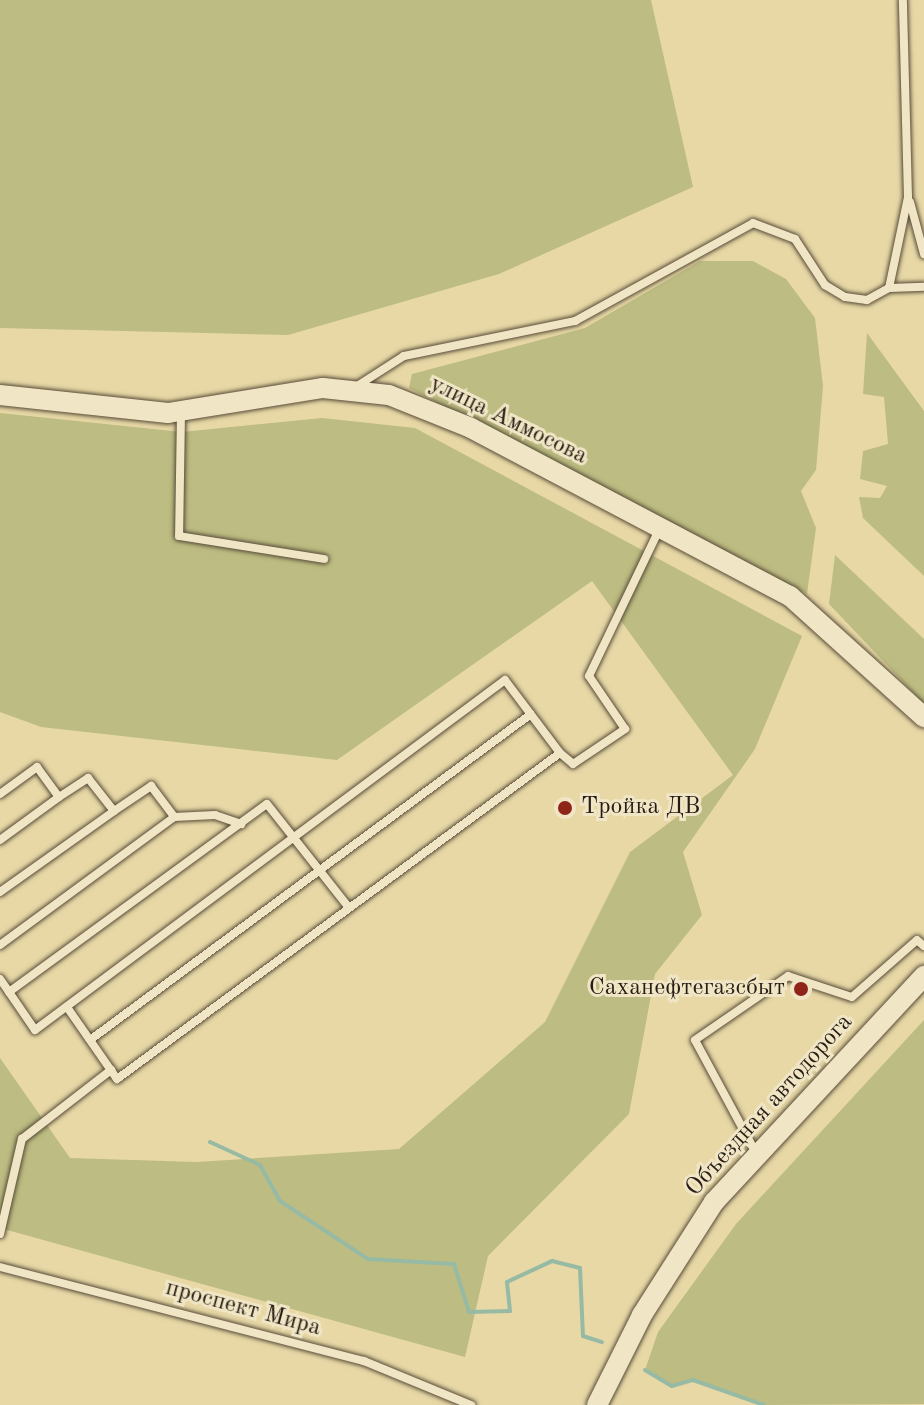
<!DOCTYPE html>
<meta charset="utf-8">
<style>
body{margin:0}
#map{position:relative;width:924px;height:1405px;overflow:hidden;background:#e8d8a6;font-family:"Old Standard TT",serif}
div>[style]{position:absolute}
.green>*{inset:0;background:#bdbc82}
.stream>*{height:4px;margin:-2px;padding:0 2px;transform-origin:2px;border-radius:2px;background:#97baa5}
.roads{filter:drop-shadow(0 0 2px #574c39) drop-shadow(0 0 2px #574c39)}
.service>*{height:8px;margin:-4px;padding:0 4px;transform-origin:4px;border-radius:4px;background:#f0e6c5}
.tertiary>*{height:20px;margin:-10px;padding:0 10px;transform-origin:10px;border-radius:10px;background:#f0e6c5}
.dots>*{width:22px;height:22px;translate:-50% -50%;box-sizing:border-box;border:4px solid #f0e6c5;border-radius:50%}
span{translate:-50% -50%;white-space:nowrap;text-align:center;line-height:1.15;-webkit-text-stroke:6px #f0e6c5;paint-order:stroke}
.street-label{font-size:24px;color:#271d15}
.poi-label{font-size:24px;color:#271d15}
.left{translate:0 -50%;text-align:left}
.right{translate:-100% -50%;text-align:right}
</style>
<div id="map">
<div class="green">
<div style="clip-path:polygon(0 0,651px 0,693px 187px,499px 274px,288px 335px,0 328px)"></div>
<div style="clip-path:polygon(700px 261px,753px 261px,786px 279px,815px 318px,823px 386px,816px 470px,801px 491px,816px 528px,807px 594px,409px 388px,412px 374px,585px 328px)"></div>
<div style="clip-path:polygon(867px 333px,924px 411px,924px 576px,863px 518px,859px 497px,880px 498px,887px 486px,860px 479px,863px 451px,888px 444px,884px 397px,863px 394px)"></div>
<div style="clip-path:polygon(0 413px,182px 432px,322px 418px,415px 428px,802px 636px,755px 749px,683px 852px,702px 915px,655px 974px,629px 1114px,488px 1256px,465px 1357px,0 1228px,0 1058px,70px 1158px,197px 1162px,399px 1149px,545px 1022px,630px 852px,733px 775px,592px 581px,337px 760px,41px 727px,0 712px)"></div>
<div style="clip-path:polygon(835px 555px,924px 639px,924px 704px,829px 604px)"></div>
<div style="clip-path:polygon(924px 1020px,924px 1404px,764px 1405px,693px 1380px,672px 1386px,645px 1370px,658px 1332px,736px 1224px)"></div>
</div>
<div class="stream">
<div style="left:210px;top:1142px;width:55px;rotate:24.7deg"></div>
<div style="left:260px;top:1165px;width:41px;rotate:60.9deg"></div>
<div style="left:280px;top:1201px;width:105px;rotate:33.4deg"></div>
<div style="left:368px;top:1259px;width:86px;rotate:3.3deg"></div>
<div style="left:454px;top:1264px;width:50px;rotate:72.6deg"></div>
<div style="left:469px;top:1312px;width:41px;rotate:-1.4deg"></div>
<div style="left:510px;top:1311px;width:29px;rotate:-96deg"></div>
<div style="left:507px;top:1282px;width:50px;rotate:-25deg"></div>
<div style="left:552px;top:1261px;width:29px;rotate:14deg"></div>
<div style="left:580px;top:1268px;width:68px;rotate:87.5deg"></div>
<div style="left:583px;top:1336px;width:20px;rotate:18deg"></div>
<div style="left:645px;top:1370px;width:31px;rotate:31deg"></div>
<div style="left:672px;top:1386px;width:22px;rotate:-16deg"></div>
<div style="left:693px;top:1380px;width:75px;rotate:19.4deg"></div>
</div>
<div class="roads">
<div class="service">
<div style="left:910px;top:202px;width:54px;rotate:74.9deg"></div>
<div style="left:889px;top:288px;width:35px;rotate:-2deg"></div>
<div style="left:354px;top:388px;width:59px;rotate:-32.6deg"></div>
<div style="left:404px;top:356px;width:175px;rotate:-11.6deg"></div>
<div style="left:575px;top:321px;width:203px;rotate:-28.8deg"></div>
<div style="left:753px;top:223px;width:45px;rotate:20.9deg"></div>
<div style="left:795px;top:239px;width:55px;rotate:56.9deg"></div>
<div style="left:825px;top:285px;width:23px;rotate:31deg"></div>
<div style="left:845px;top:297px;width:22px;rotate:8deg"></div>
<div style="left:867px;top:300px;width:25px;rotate:-29deg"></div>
<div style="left:889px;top:288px;width:93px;rotate:-78.2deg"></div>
<div style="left:908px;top:197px;width:197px;rotate:-91.5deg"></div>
<div style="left:181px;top:413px;width:123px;rotate:90.9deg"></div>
<div style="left:179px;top:536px;width:147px;rotate:9deg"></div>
<div style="left:560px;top:753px;width:17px;rotate:40deg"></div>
<div style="left:573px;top:764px;width:63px;rotate:-33.9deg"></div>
<div style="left:625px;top:729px;width:64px;rotate:-124.2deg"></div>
<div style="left:589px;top:676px;width:164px;rotate:-64.4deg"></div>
<div style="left:0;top:794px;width:46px;rotate:-36.1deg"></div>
<div style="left:37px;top:767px;width:37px;rotate:54deg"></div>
<div style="left:59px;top:797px;width:35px;rotate:-33deg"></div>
<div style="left:88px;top:778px;width:42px;rotate:51.8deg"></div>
<div style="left:114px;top:811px;width:45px;rotate:-34deg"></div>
<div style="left:151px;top:786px;width:39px;rotate:53deg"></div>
<div style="left:174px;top:817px;width:41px;rotate:-2.8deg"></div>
<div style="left:215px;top:815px;width:28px;rotate:19deg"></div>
<div style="left:0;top:840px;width:73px;rotate:-36.1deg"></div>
<div style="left:0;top:892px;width:140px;rotate:-35.4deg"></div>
<div style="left:0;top:945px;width:216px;rotate:-36.3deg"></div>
<div style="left:0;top:979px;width:16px;rotate:55deg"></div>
<div style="left:9px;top:992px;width:319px;rotate:-36.1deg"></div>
<div style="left:267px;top:804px;width:132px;rotate:51.7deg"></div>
<div style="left:9px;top:992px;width:46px;rotate:55.6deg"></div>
<div style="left:35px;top:1030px;width:586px;rotate:-36.67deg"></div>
<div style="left:505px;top:680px;width:91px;rotate:53deg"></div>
<div style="left:560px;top:753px;width:550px;rotate:143.65deg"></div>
<div style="left:117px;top:1079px;width:88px;rotate:-124.8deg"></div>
<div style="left:90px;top:1040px;width:548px;rotate:-36.47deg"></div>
<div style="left:756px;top:1153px;width:128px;rotate:-118.4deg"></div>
<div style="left:695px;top:1040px;width:113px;rotate:-34.5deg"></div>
<div style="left:788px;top:976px;width:67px;rotate:18.2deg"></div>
<div style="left:852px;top:997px;width:86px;rotate:-41.2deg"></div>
<div style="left:917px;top:940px;width:9px;rotate:41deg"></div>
<div style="left:0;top:1234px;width:98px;rotate:-77deg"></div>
<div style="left:22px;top:1139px;width:113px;rotate:-37.8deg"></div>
<div style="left:0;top:1267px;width:376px;rotate:14.5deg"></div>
<div style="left:364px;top:1361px;width:116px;rotate:22.4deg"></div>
</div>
<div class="tertiary">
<div style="left:0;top:395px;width:169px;rotate:6.1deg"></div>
<div style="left:168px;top:413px;width:157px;rotate:-9.2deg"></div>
<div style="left:323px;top:388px;width:66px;rotate:6.1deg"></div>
<div style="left:389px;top:395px;width:88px;rotate:21.9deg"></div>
<div style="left:471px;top:428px;width:361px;rotate:27.8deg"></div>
<div style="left:790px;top:596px;width:181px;rotate:42.1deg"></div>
<div style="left:597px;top:1405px;width:101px;rotate:-63.4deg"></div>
<div style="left:642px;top:1315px;width:134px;rotate:-57.5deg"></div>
<div style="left:714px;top:1202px;width:309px;rotate:-47.1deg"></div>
</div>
</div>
<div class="dots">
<div style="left:565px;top:808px;background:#8f2418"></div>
<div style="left:801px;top:989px;background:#8f2418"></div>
</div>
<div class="street-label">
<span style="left:508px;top:421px;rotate:26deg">улица Аммосова</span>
<span style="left:770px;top:1106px;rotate:-48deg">Объездная автодорога</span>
<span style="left:243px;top:1309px;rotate:15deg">проспект Мира</span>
</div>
<div class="poi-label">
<span class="left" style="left:581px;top:808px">Тройка ДВ</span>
<span class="right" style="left:785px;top:989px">Саханефтегазсбыт</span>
</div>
</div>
